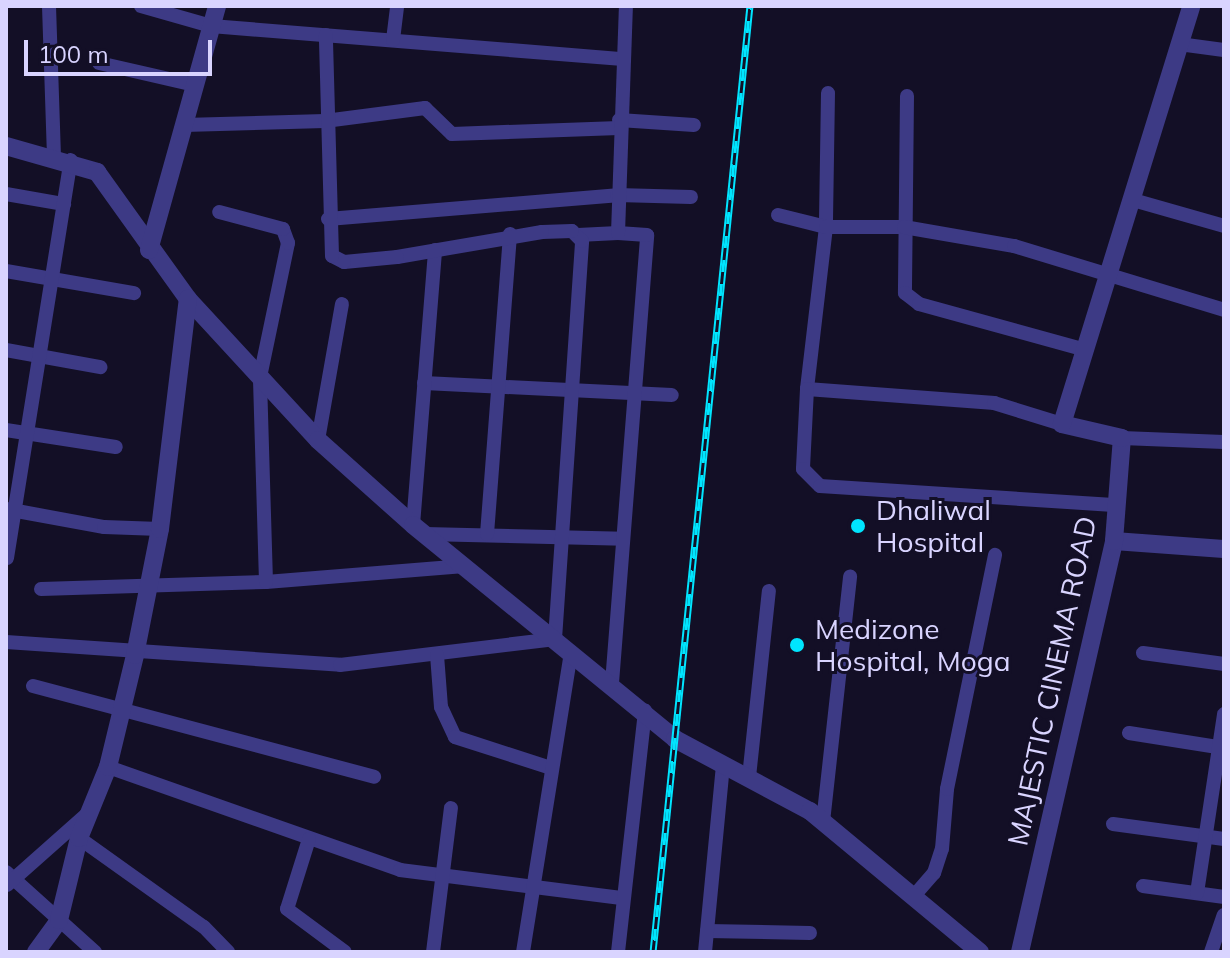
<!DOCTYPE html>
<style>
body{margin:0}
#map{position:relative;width:1230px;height:958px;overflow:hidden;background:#130f26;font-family:Mulish,sans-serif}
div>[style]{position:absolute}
.minor>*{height:14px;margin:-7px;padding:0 7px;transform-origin:7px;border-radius:7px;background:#3d3a85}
.tertiary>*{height:18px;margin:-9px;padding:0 9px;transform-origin:9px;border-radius:9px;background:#3d3a85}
.rail>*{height:7px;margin-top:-3.5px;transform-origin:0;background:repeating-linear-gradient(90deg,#130f26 0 12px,#00e5ff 0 24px);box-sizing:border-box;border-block:2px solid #00e5ff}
.dots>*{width:22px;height:22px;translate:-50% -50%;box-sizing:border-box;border:4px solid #130f26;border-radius:50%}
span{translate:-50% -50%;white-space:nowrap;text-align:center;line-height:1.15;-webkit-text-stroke:6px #130f26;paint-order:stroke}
.poi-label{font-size:28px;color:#d9d4ff}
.left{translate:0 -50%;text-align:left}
.street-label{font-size:28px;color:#d9d4ff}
.frame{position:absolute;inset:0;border:8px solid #d9d4ff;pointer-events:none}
.scale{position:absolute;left:24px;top:40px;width:188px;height:36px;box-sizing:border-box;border:4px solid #d9d4ff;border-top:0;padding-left:10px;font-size:24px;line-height:28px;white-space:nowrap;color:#d9d4ff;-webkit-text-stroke:6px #130f26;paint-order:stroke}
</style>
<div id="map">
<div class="minor">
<div style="left:49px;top:6px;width:151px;rotate:88.1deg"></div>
<div style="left:141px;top:6px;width:73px;rotate:15.9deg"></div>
<div style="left:211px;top:26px;width:410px;rotate:4.6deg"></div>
<div style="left:393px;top:40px;width:34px;rotate:-83deg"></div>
<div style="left:1179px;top:44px;width:45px;rotate:7.6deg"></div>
<div style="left:99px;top:63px;width:98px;rotate:12.9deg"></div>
<div style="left:828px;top:93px;width:134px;rotate:90.9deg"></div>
<div style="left:826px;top:227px;width:163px;rotate:96.7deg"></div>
<div style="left:807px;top:389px;width:188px;rotate:4.3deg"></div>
<div style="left:994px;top:403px;width:71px;rotate:17.2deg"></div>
<div style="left:907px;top:96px;width:197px;rotate:90.6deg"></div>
<div style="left:905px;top:293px;width:18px;rotate:38deg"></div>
<div style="left:919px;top:304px;width:173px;rotate:15.4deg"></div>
<div style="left:619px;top:120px;width:75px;rotate:3.8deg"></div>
<div style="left:184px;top:125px;width:141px;rotate:-1.6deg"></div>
<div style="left:325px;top:121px;width:101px;rotate:-7.4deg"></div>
<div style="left:425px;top:108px;width:37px;rotate:44deg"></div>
<div style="left:452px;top:134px;width:167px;rotate:-2.1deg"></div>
<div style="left:6px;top:194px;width:59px;rotate:9.8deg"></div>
<div style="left:1133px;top:200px;width:95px;rotate:15.9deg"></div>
<div style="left:778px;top:215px;width:49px;rotate:14deg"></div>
<div style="left:826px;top:227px;width:78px"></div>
<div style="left:904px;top:227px;width:112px;rotate:9.8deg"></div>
<div style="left:1014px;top:246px;width:220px;rotate:16.9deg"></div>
<div style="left:328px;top:219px;width:290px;rotate:-4.7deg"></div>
<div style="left:617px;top:195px;width:74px;rotate:1.5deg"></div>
<div style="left:578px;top:235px;width:40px;rotate:-2.9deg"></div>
<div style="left:6px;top:271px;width:130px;rotate:9.8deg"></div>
<div style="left:6px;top:350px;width:96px;rotate:10.3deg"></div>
<div style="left:424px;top:383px;width:248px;rotate:2.8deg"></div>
<div style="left:807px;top:389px;width:80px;rotate:92.9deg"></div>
<div style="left:803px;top:469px;width:24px;rotate:45deg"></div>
<div style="left:820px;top:486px;width:298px;rotate:3.7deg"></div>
<div style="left:6px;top:430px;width:111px;rotate:8.8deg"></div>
<div style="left:1122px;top:438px;width:102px;rotate:2.2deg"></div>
<div style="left:318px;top:440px;width:138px;rotate:-80deg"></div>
<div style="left:6px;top:509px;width:100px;rotate:10.4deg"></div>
<div style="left:104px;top:527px;width:56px;rotate:2deg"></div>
<div style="left:413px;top:525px;width:276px;rotate:-85.4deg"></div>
<div style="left:425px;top:534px;width:198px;rotate:1.4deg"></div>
<div style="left:487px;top:534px;width:301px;rotate:-85.6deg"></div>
<div style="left:7px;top:558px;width:403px;rotate:-80.9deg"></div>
<div style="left:266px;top:582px;width:199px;rotate:-4.6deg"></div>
<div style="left:41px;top:589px;width:225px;rotate:-1.8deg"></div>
<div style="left:266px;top:582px;width:205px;rotate:-91.7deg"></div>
<div style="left:260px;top:377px;width:137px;rotate:-78.2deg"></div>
<div style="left:288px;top:243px;width:15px;rotate:-110deg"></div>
<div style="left:283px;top:229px;width:66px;rotate:-165.1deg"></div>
<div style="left:6px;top:642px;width:335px;rotate:3.9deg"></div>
<div style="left:340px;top:665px;width:217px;rotate:-6.9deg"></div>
<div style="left:555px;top:639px;width:399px;rotate:-86.1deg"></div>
<div style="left:582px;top:241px;width:14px;rotate:-135deg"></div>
<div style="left:572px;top:231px;width:30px;rotate:178deg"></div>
<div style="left:542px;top:232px;width:147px;rotate:170.2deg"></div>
<div style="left:397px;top:257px;width:53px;rotate:174.6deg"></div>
<div style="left:344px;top:262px;width:13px;rotate:-153deg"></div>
<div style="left:332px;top:256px;width:221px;rotate:-91.6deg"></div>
<div style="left:1143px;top:653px;width:82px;rotate:7.7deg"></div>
<div style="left:437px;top:655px;width:52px;rotate:85.6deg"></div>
<div style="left:441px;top:707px;width:33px;rotate:65deg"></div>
<div style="left:455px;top:737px;width:98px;rotate:17.9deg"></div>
<div style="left:612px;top:683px;width:449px;rotate:-85.5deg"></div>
<div style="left:647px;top:235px;width:29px;rotate:-176deg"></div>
<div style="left:618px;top:233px;width:227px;rotate:-88deg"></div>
<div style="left:33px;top:686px;width:353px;rotate:14.9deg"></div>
<div style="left:1129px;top:733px;width:96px;rotate:9deg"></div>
<div style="left:108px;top:767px;width:310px;rotate:19.4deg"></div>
<div style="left:400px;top:870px;width:225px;rotate:7.2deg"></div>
<div style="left:749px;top:777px;width:187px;rotate:-83.9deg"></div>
<div style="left:823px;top:822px;width:247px;rotate:-83.7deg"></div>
<div style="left:1113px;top:824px;width:112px;rotate:7.7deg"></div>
<div style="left:79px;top:838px;width:153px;rotate:35.5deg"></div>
<div style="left:204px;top:927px;width:35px;rotate:46deg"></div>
<div style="left:309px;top:839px;width:73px;rotate:107.4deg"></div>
<div style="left:287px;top:909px;width:72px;rotate:36.6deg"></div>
<div style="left:6px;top:872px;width:120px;rotate:42deg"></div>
<div style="left:7px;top:885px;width:107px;rotate:-41.6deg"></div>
<div style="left:1143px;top:886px;width:82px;rotate:7.7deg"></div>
<div style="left:1197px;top:893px;width:181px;rotate:-81.4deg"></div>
<div style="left:913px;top:897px;width:32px;rotate:-49deg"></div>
<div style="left:934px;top:873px;width:25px;rotate:-72deg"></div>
<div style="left:942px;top:849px;width:60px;rotate:-85.2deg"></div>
<div style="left:947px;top:789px;width:239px;rotate:-78.4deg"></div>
<div style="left:707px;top:931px;width:103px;rotate:1.1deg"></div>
<div style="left:433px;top:952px;width:145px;rotate:-82.9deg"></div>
<div style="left:523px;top:952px;width:304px;rotate:-80.9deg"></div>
<div style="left:618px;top:952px;width:243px;rotate:-83.6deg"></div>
<div style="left:705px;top:952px;width:188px;rotate:-84.5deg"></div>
<div style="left:1211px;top:952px;width:39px;rotate:-71deg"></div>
</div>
<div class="tertiary">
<div style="left:6px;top:146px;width:95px;rotate:15.9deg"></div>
<div style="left:97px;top:172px;width:156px;rotate:54.4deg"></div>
<div style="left:188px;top:299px;width:192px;rotate:47.3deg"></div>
<div style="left:318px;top:440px;width:127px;rotate:41.8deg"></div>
<div style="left:413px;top:525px;width:338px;rotate:39.2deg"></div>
<div style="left:675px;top:739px;width:153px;rotate:28.1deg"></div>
<div style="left:810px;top:811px;width:221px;rotate:39.7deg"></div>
<div style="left:149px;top:250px;width:253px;rotate:-74.4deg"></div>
<div style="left:1114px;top:541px;width:110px;rotate:4.2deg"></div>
<div style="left:36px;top:952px;width:39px;rotate:-54deg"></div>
<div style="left:59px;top:920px;width:84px;rotate:-76.3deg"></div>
<div style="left:79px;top:838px;width:77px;rotate:-67.8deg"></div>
<div style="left:108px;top:767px;width:115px;rotate:-76.4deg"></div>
<div style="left:135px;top:655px;width:128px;rotate:-78.8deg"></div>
<div style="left:160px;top:529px;width:232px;rotate:-83.1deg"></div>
<div style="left:1020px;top:952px;width:422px;rotate:-77.1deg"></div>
<div style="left:1114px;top:541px;width:103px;rotate:-85.6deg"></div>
<div style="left:1122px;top:438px;width:62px;rotate:-166.9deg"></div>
<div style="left:1062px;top:424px;width:437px;rotate:-72.8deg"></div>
</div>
<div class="rail">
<div style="left:653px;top:952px;width:951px;rotate:-84.15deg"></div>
</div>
<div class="dots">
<div style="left:858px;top:526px;background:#00e5ff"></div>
<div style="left:797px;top:645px;background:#00e5ff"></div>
</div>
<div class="poi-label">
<span class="left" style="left:876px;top:526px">Dhaliwal<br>Hospital</span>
<span class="left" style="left:815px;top:645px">Medizone<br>Hospital, Moga</span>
</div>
<div class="street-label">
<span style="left:1052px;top:681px;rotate:-78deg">MAJESTIC CINEMA ROAD</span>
</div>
<div class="frame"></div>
<div class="scale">100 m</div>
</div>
